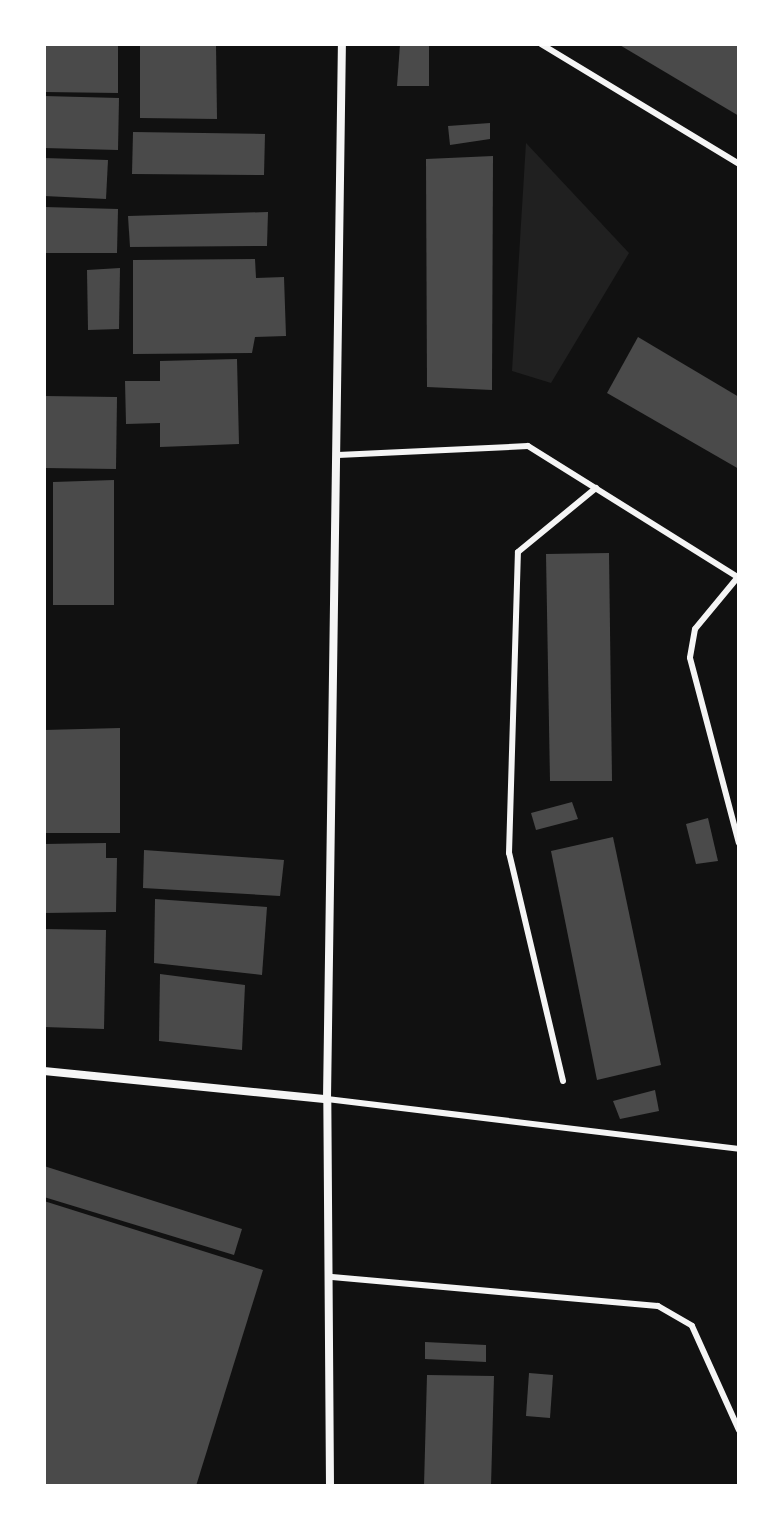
<!DOCTYPE html>
<style>
body{margin:0}
#map{position:relative;width:783px;height:1530px;overflow:hidden;background:#111;font-family:"Sofia Sans Condensed",sans-serif}
div>[style]{position:absolute}
.green>*{inset:0;background:#202020}
.building>*{inset:0;background:#4a4a4a}
.service>*{height:6px;margin:-3px;padding:0 3px;transform-origin:3px;border-radius:3px;background:#f5f5f5}
.minor>*{height:8px;margin:-4px;padding:0 4px;transform-origin:4px;border-radius:4px;background:#f5f5f5}
span{translate:-50% -50%;white-space:nowrap;text-align:center;line-height:1.15;-webkit-text-stroke:6px #fff;paint-order:stroke}
.frame{position:absolute;inset:0;border:46px solid #fff;pointer-events:none}
</style>
<div id="map">
<div class="green">
<div style="clip-path:polygon(526px 143px,629px 253px,551px 383px,512px 371px)"></div>
</div>
<div class="building">
<div style="clip-path:polygon(44px 44px,118px 44px,118px 93px,44px 92px)"></div>
<div style="clip-path:polygon(140px 44px,216px 44px,217px 119px,140px 118px)"></div>
<div style="clip-path:polygon(400px 44px,429px 44px,429px 86px,397px 86px)"></div>
<div style="clip-path:polygon(618px 44px,739px 44px,739px 116px)"></div>
<div style="clip-path:polygon(44px 96px,119px 98px,118px 150px,44px 148px)"></div>
<div style="clip-path:polygon(490px 123px,490px 139px,450px 145px,448px 126px)"></div>
<div style="clip-path:polygon(133px 132px,265px 134px,264px 175px,132px 174px)"></div>
<div style="clip-path:polygon(493px 156px,492px 390px,427px 387px,426px 159px)"></div>
<div style="clip-path:polygon(44px 158px,108px 160px,106px 199px,44px 196px)"></div>
<div style="clip-path:polygon(44px 207px,118px 209px,117px 253px,44px 253px)"></div>
<div style="clip-path:polygon(268px 212px,267px 246px,130px 247px,128px 216px)"></div>
<div style="clip-path:polygon(255px 259px,256px 278px,284px 277px,286px 336px,255px 337px,252px 353px,133px 354px,133px 260px)"></div>
<div style="clip-path:polygon(120px 268px,119px 329px,88px 330px,87px 270px)"></div>
<div style="clip-path:polygon(638px 337px,739px 397px,739px 469px,607px 393px)"></div>
<div style="clip-path:polygon(237px 359px,239px 444px,160px 447px,160px 423px,126px 424px,125px 381px,160px 381px,160px 361px)"></div>
<div style="clip-path:polygon(44px 396px,117px 397px,116px 469px,44px 468px)"></div>
<div style="clip-path:polygon(114px 480px,114px 605px,53px 605px,53px 482px)"></div>
<div style="clip-path:polygon(609px 553px,612px 781px,550px 781px,546px 554px)"></div>
<div style="clip-path:polygon(120px 728px,120px 833px,44px 833px,44px 730px)"></div>
<div style="clip-path:polygon(572px 802px,578px 819px,536px 830px,531px 813px)"></div>
<div style="clip-path:polygon(708px 818px,718px 861px,696px 864px,686px 824px)"></div>
<div style="clip-path:polygon(613px 837px,661px 1065px,597px 1080px,551px 851px)"></div>
<div style="clip-path:polygon(106px 843px,106px 858px,117px 858px,116px 912px,44px 913px,44px 844px)"></div>
<div style="clip-path:polygon(144px 850px,284px 860px,280px 896px,143px 888px)"></div>
<div style="clip-path:polygon(155px 899px,267px 907px,262px 975px,154px 963px)"></div>
<div style="clip-path:polygon(44px 929px,106px 930px,104px 1029px,44px 1027px)"></div>
<div style="clip-path:polygon(160px 974px,245px 985px,242px 1050px,159px 1041px)"></div>
<div style="clip-path:polygon(655px 1090px,659px 1111px,620px 1119px,613px 1101px)"></div>
<div style="clip-path:polygon(44px 1166px,242px 1229px,234px 1255px,44px 1197px)"></div>
<div style="clip-path:polygon(44px 1201px,263px 1270px,196px 1486px,44px 1486px)"></div>
<div style="clip-path:polygon(425px 1342px,486px 1345px,486px 1362px,425px 1359px)"></div>
<div style="clip-path:polygon(529px 1373px,553px 1375px,550px 1418px,526px 1416px)"></div>
<div style="clip-path:polygon(427px 1375px,494px 1376px,491px 1486px,424px 1486px)"></div>
</div>
<div class="service">
<div style="left:541px;top:44px;width:232px;rotate:31.2deg"></div>
<div style="left:338px;top:455px;width:190px;rotate:-2.7deg"></div>
<div style="left:528px;top:446px;width:249px;rotate:32deg"></div>
<div style="left:738px;top:577px;width:67px;rotate:129.6deg"></div>
<div style="left:695px;top:629px;width:29px;rotate:100deg"></div>
<div style="left:690px;top:658px;width:191px;rotate:75.2deg"></div>
<div style="left:563px;top:1081px;width:234px;rotate:-103.3deg"></div>
<div style="left:509px;top:853px;width:301px;rotate:-88.3deg"></div>
<div style="left:518px;top:552px;width:101px;rotate:-39.4deg"></div>
<div style="left:327px;top:1099px;width:415px;rotate:6.9deg"></div>
<div style="left:332px;top:1277px;width:327px;rotate:5.1deg"></div>
<div style="left:658px;top:1306px;width:39px;rotate:30deg"></div>
<div style="left:692px;top:1326px;width:114px;rotate:65.7deg"></div>
</div>
<div class="minor">
<div style="left:44px;top:1071px;width:284px;rotate:5.7deg"></div>
<div style="left:330px;top:1486px;width:387px;rotate:-90.4deg"></div>
<div style="left:327px;top:1099px;width:1055px;rotate:-89.19deg"></div>
</div>
<div class="frame"></div>
</div>
